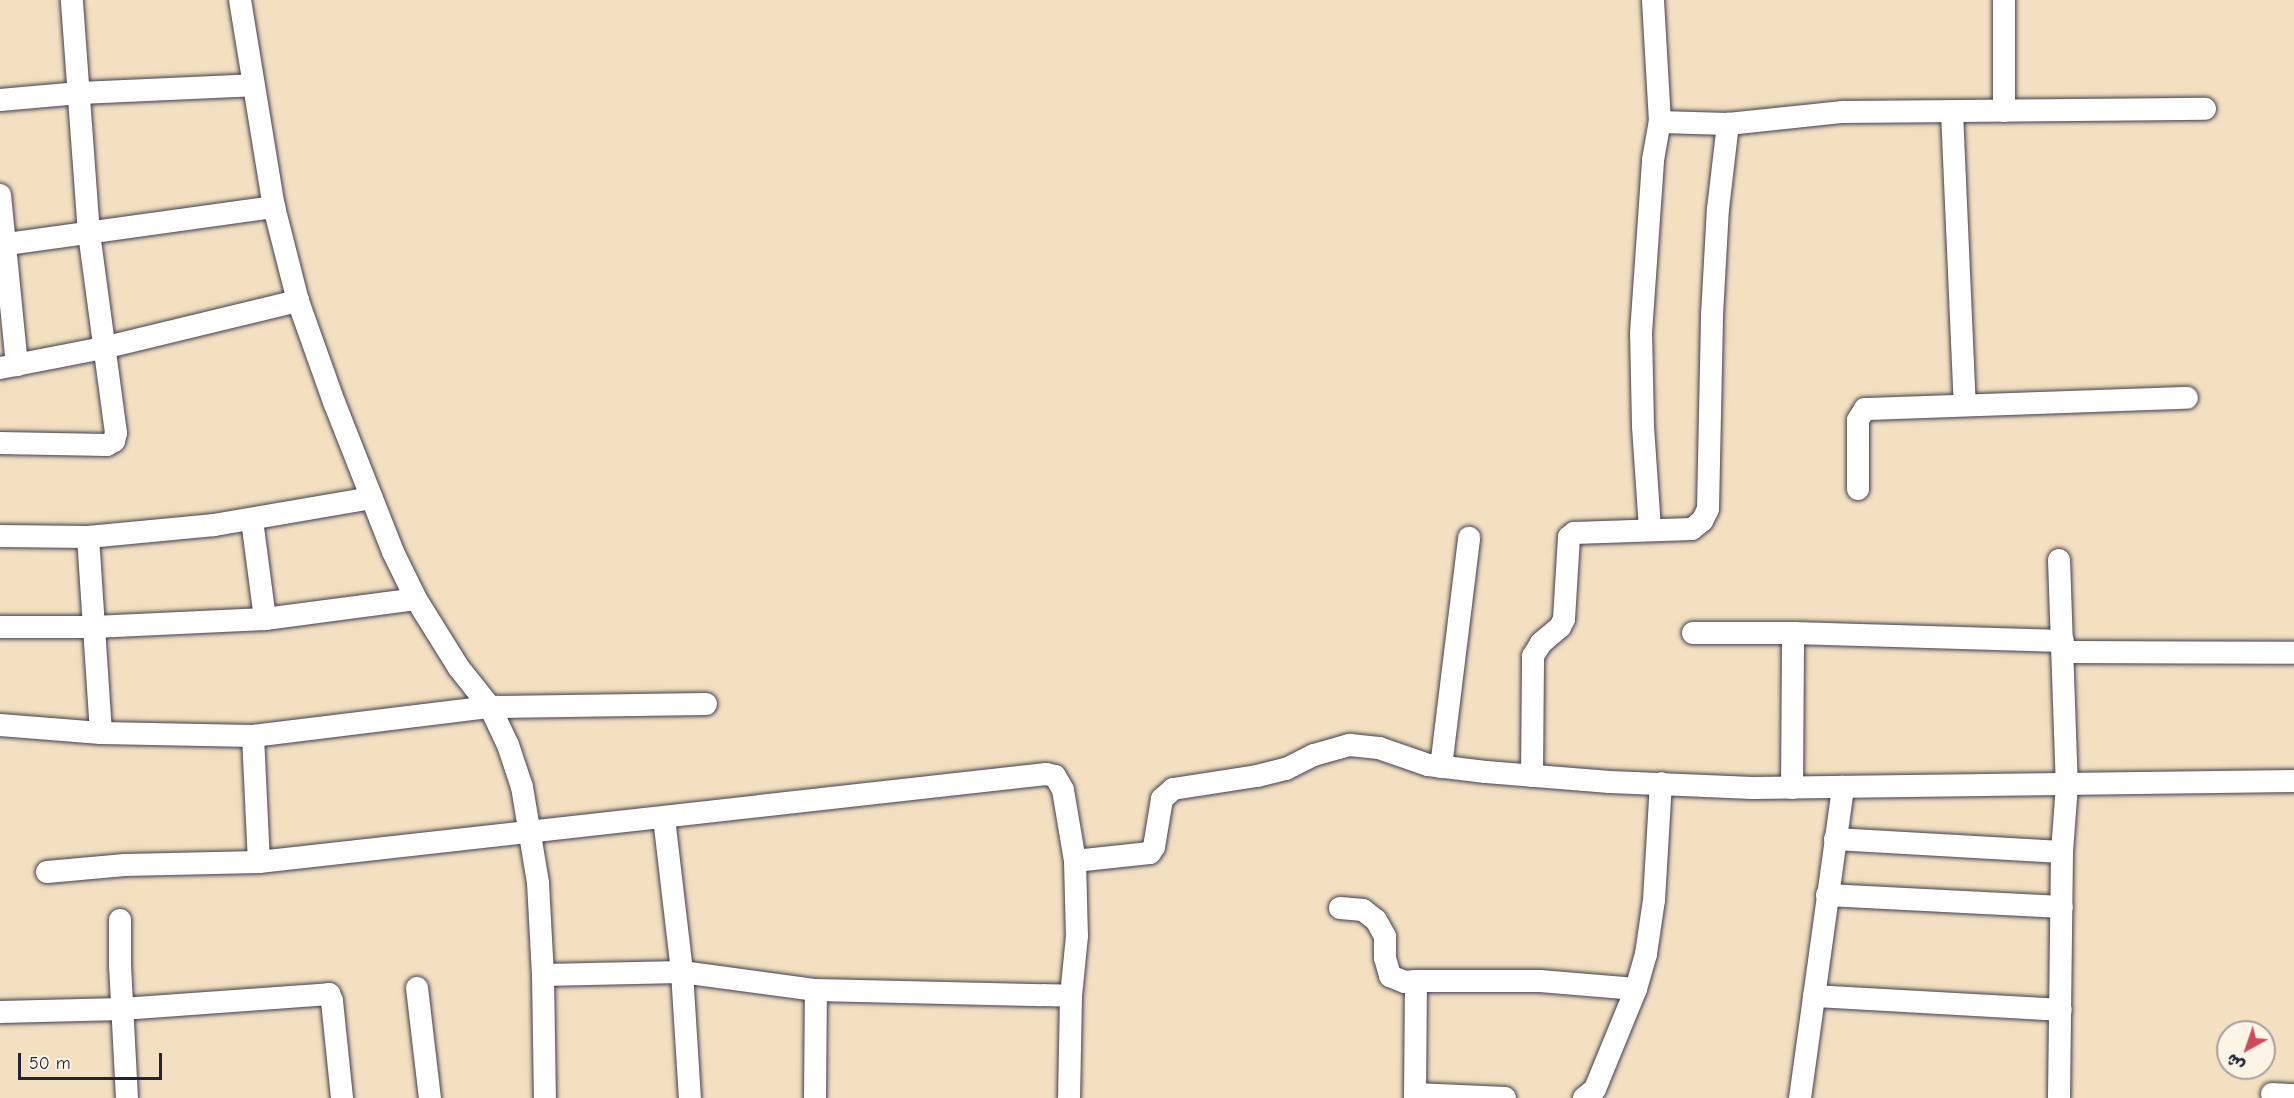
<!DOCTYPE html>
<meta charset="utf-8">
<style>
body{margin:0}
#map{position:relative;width:2294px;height:1098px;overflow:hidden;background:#f2e0c1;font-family:"Comic Neue","Playpen Sans Arabic",sans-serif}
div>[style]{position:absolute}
.roads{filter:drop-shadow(0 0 2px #413e4f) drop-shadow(0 0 2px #413e4f)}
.street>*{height:22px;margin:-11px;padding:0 11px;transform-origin:11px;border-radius:11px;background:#fff}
span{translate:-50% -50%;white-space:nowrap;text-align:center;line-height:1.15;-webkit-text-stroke:4.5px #fcf5e5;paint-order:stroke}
.north{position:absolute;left:2216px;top:1020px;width:60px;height:60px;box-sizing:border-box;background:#fcf5e5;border:2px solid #a5a1a1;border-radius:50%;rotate:220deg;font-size:16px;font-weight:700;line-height:24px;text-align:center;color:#22223b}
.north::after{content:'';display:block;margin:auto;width:21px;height:27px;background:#d1495b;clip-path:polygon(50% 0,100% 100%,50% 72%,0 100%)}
.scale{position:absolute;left:18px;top:1053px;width:144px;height:27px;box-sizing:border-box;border:3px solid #22223b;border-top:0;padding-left:8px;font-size:18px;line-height:21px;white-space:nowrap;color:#22223b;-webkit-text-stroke:4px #fcf5e5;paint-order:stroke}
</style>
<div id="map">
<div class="roads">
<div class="street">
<div style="left:240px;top:0;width:210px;rotate:80.7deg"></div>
<div style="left:274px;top:207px;width:97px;rotate:75.7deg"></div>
<div style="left:298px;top:301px;width:107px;rotate:70.4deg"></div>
<div style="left:334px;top:402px;width:161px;rotate:68.5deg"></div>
<div style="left:393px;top:552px;width:52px;rotate:63.9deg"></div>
<div style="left:416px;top:599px;width:81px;rotate:58.1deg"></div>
<div style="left:459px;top:668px;width:50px;rotate:51.5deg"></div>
<div style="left:490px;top:707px;width:42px;rotate:64.7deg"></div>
<div style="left:508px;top:745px;width:44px;rotate:71.6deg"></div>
<div style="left:522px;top:787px;width:97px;rotate:80.5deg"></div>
<div style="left:538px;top:883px;width:92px;rotate:86.9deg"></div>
<div style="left:543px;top:975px;width:123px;rotate:89.1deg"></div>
<div style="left:2004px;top:0;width:111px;rotate:90deg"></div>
<div style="left:0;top:100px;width:80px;rotate:-5deg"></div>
<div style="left:80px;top:93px;width:173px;rotate:-2.6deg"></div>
<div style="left:1952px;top:112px;width:292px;rotate:87.5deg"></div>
<div style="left:1660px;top:122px;width:68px;rotate:1.7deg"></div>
<div style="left:1728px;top:124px;width:116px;rotate:-6deg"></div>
<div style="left:1843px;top:112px;width:362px;rotate:-0.5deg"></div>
<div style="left:0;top:195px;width:171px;rotate:84.3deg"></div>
<div style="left:0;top:245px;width:277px;rotate:-7.9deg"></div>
<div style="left:0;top:368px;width:105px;rotate:-11deg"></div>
<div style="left:103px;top:348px;width:201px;rotate:-13.6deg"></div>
<div style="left:0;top:443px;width:107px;rotate:1.1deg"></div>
<div style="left:107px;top:445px;width:8px;rotate:-30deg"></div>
<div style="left:114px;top:441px;width:8px;rotate:-76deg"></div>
<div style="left:116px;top:433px;width:201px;rotate:-97.7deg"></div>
<div style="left:89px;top:234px;width:235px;rotate:-94.2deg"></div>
<div style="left:1858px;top:489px;width:69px;rotate:-90deg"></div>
<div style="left:1858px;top:420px;width:13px;rotate:-58deg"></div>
<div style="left:1865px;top:409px;width:322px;rotate:-2deg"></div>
<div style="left:252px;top:520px;width:100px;rotate:82.5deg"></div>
<div style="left:1650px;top:529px;width:103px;rotate:-93.9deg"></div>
<div style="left:1643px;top:426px;width:93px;rotate:-91.2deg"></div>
<div style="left:1641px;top:333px;width:173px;rotate:-86deg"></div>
<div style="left:1653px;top:160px;width:39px;rotate:-80deg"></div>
<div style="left:1660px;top:122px;width:122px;rotate:-93.3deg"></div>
<div style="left:0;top:536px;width:88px;rotate:0.7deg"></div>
<div style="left:88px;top:537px;width:127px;rotate:-5.4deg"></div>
<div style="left:214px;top:525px;width:160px;rotate:-9.7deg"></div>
<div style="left:88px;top:537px;width:196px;rotate:86.2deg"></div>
<div style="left:2059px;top:560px;width:225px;rotate:88deg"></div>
<div style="left:2067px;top:785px;width:67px;rotate:94.3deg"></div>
<div style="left:2062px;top:852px;width:246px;rotate:90.7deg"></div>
<div style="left:0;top:627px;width:94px"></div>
<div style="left:94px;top:627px;width:171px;rotate:-2.7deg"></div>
<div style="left:265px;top:619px;width:152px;rotate:-7.5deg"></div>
<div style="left:1693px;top:633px;width:100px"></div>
<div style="left:1793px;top:633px;width:270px;rotate:1.7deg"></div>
<div style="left:2063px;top:652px;width:231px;rotate:0.2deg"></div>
<div style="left:0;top:725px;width:101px;rotate:4.5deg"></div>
<div style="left:101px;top:733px;width:152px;rotate:1.1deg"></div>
<div style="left:253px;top:736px;width:239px;rotate:-7deg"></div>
<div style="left:490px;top:707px;width:216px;rotate:-0.8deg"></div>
<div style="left:253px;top:736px;width:126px;rotate:87.3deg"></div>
<div style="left:1441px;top:767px;width:231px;rotate:-83deg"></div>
<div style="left:1532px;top:776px;width:120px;rotate:-89.5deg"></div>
<div style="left:1533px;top:656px;width:15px;rotate:-58deg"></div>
<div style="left:1541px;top:643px;width:25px;rotate:-40deg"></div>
<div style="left:1560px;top:627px;width:9px;rotate:-63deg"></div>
<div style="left:1564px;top:619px;width:82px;rotate:-86.5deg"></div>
<div style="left:1569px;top:537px;width:6px;rotate:-39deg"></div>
<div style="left:1574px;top:533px;width:118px;rotate:-1.9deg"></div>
<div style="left:1692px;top:529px;width:13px;rotate:-39deg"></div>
<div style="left:1702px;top:521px;width:13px;rotate:-63deg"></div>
<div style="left:1708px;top:509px;width:194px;rotate:-88.8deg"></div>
<div style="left:1712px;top:315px;width:106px;rotate:-86.8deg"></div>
<div style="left:1718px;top:209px;width:86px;rotate:-83.3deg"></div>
<div style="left:1792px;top:788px;width:155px;rotate:-89.6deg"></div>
<div style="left:664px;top:818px;width:155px;rotate:83.3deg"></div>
<div style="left:682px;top:972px;width:126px;rotate:86.4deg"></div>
<div style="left:1835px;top:839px;width:227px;rotate:3.3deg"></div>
<div style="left:1075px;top:861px;width:75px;rotate:-6.1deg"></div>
<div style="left:1150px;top:853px;width:7px;rotate:-56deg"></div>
<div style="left:1154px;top:847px;width:49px;rotate:-80.5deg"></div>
<div style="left:1162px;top:799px;width:15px;rotate:-42deg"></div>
<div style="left:1173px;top:789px;width:85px;rotate:-8.8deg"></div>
<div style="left:1257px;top:776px;width:30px;rotate:-14deg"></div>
<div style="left:1286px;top:769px;width:31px;rotate:-27deg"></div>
<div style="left:1314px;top:755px;width:37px;rotate:-16deg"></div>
<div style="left:1350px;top:745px;width:29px;rotate:6deg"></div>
<div style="left:1379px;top:748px;width:52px;rotate:19.1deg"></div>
<div style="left:1428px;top:765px;width:58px;rotate:6.9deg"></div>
<div style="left:1486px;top:772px;width:124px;rotate:4.6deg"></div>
<div style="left:1610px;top:782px;width:143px;rotate:2.4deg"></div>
<div style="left:1753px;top:788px;width:541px;rotate:-0.74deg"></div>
<div style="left:47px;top:872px;width:78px;rotate:-5.1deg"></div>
<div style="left:125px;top:865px;width:134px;rotate:-1.3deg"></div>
<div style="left:259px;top:862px;width:792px;rotate:-6.38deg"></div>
<div style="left:1046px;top:774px;width:9px;rotate:13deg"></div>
<div style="left:1055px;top:776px;width:16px;rotate:60deg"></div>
<div style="left:1063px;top:790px;width:72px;rotate:80.4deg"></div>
<div style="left:1075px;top:861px;width:75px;rotate:88.5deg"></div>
<div style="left:1077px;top:936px;width:60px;rotate:95.7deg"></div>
<div style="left:1071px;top:996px;width:102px;rotate:91.1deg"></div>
<div style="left:1827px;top:895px;width:235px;rotate:2.9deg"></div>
<div style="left:1340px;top:908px;width:23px;rotate:5deg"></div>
<div style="left:1363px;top:910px;width:16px;rotate:38deg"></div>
<div style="left:1376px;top:920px;width:18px;rotate:61deg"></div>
<div style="left:1385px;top:936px;width:22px;rotate:90deg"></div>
<div style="left:1385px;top:958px;width:19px;rotate:74deg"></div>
<div style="left:1390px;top:976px;width:16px;rotate:22deg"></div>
<div style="left:1405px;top:982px;width:11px;rotate:-5deg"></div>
<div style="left:1416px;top:981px;width:117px;rotate:90.5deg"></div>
<div style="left:120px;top:920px;width:45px;rotate:90deg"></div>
<div style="left:120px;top:965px;width:133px;rotate:87deg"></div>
<div style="left:543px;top:975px;width:139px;rotate:-1.2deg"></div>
<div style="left:682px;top:972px;width:135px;rotate:7.7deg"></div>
<div style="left:816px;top:990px;width:255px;rotate:1.3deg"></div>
<div style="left:1416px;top:981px;width:124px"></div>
<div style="left:1540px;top:981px;width:96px;rotate:4.8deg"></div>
<div style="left:417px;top:988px;width:111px;rotate:83.3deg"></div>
<div style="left:1814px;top:996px;width:247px;rotate:3.2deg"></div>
<div style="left:0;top:1012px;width:122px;rotate:-1.4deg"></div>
<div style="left:122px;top:1009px;width:208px;rotate:-4.1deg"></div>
<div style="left:329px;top:994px;width:8px;rotate:67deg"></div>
<div style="left:332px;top:1001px;width:98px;rotate:84.1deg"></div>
<div style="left:1415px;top:1094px;width:90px;rotate:2.5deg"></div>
<div style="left:2272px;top:1094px;width:22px;rotate:3deg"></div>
<div style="left:815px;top:1098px;width:108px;rotate:-89.5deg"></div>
<div style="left:1584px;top:1098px;width:14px;rotate:-39deg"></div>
<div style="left:1595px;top:1089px;width:108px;rotate:-67.7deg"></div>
<div style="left:1636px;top:989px;width:36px;rotate:-74deg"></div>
<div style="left:1646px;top:954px;width:55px;rotate:-81.6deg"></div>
<div style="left:1654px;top:900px;width:117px;rotate:-86.6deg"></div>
<div style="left:1800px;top:1098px;width:314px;rotate:-82.1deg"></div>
</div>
</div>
<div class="north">ش</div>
<div class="scale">50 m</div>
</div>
